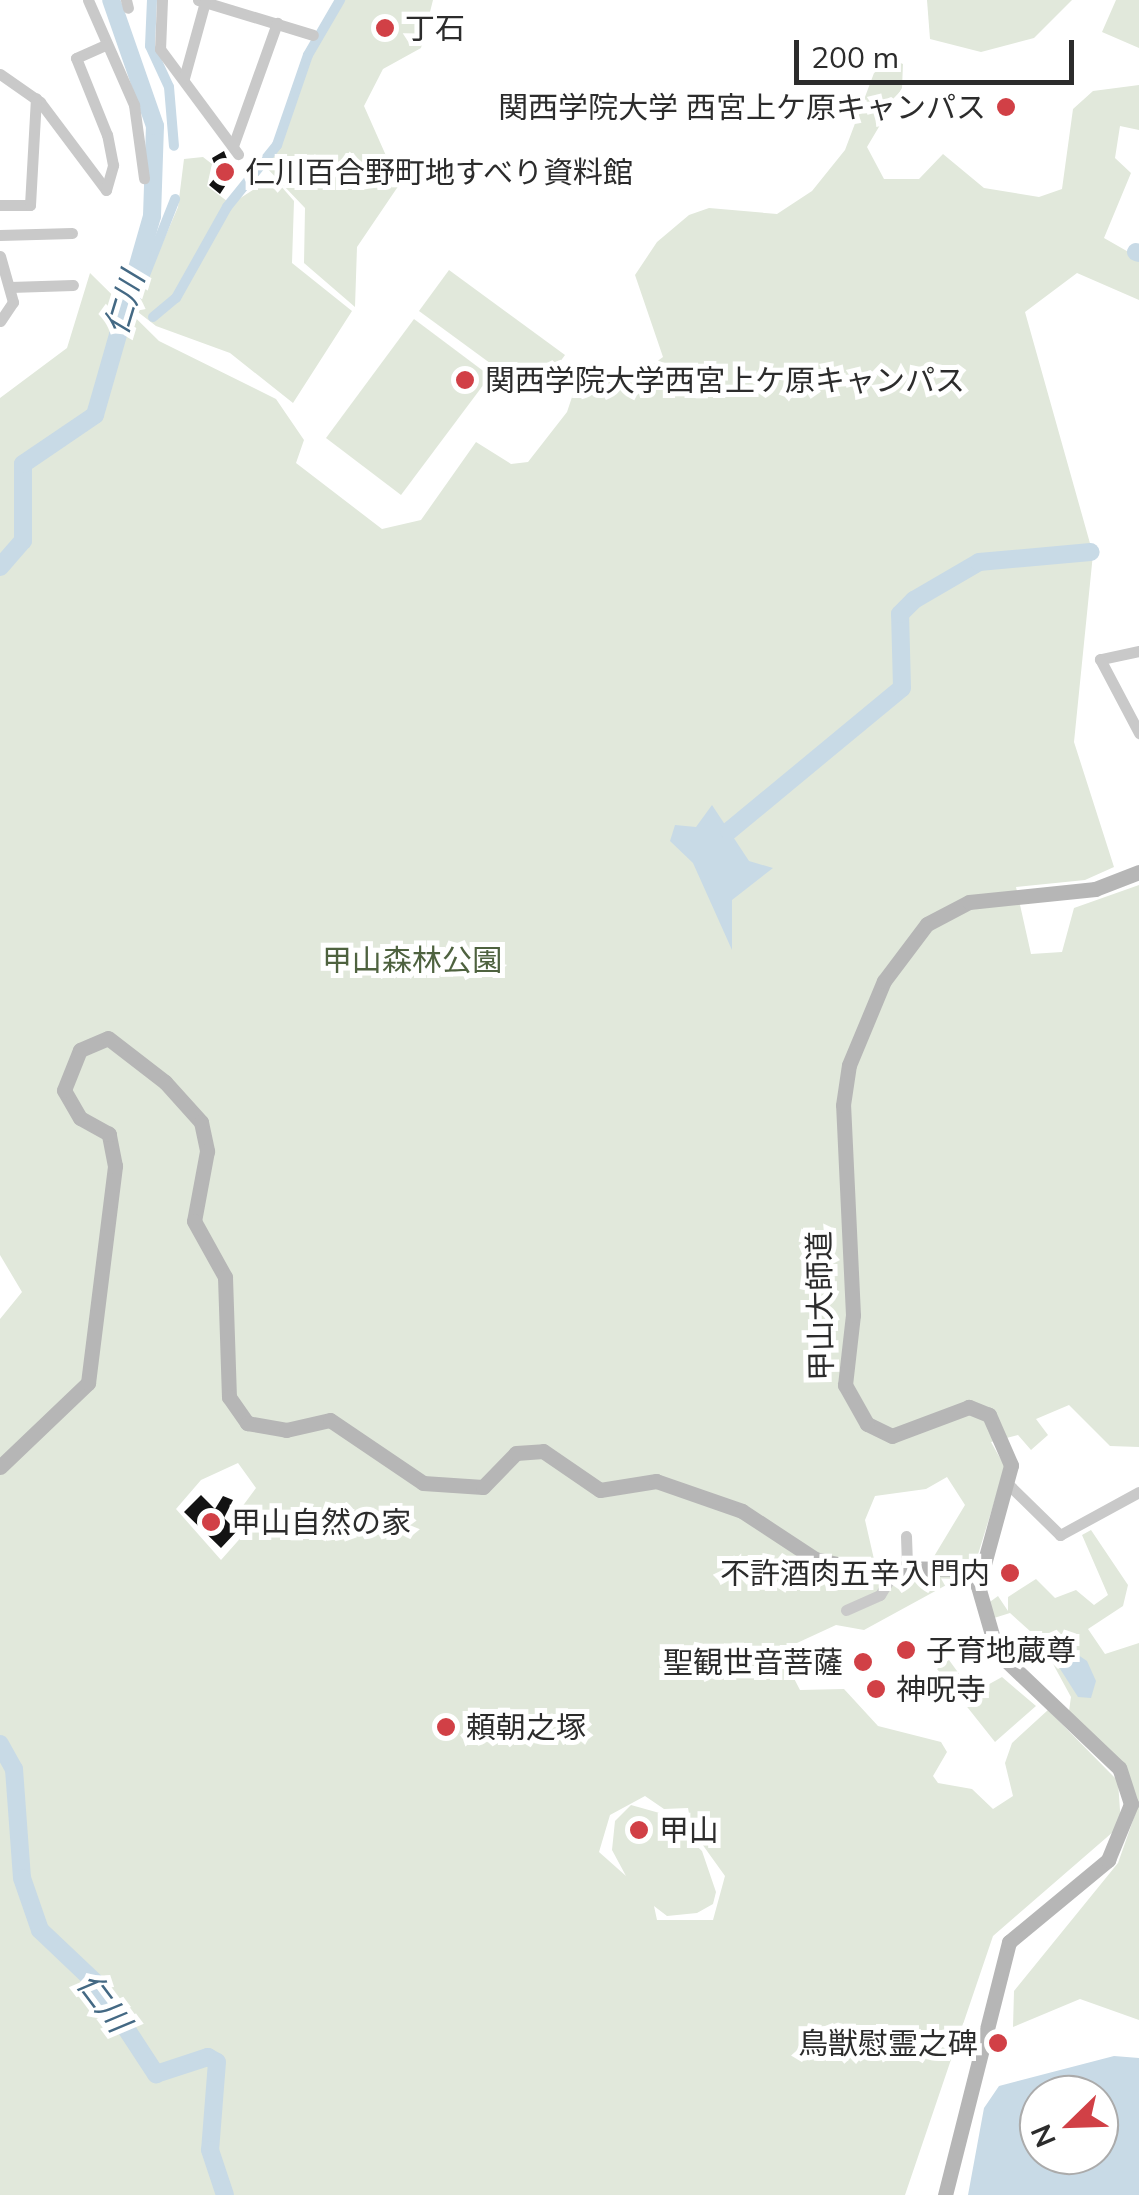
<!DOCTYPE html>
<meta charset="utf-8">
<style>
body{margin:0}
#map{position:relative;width:1139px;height:2195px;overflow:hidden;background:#fff;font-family:Mulish,"Noto Sans JP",sans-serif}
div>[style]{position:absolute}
.green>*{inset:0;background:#e1e8db}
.water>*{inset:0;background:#c8dae6}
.canal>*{height:10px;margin:-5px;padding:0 5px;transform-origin:5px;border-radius:5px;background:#c8dae6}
.river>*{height:18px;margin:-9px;padding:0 9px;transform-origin:9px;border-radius:9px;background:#c8dae6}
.building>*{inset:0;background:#131313}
.street>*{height:11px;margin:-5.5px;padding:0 5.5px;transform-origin:5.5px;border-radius:5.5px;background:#c9c9c9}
.secondary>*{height:15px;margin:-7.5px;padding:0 7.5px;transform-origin:7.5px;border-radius:7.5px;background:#b6b6b6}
.dots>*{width:28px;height:28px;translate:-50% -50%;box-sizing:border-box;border:5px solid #fff;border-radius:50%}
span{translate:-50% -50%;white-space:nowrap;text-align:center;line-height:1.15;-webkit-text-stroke:10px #fff;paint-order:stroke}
.poi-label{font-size:30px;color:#2c2c2c}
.left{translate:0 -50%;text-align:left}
.right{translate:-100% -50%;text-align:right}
.park-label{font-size:30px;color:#4e623f}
.street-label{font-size:30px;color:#2c2c2c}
.water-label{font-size:32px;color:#446984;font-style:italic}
.north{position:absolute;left:1019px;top:2075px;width:100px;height:100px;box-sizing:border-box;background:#fff;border:2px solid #ababab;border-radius:50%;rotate:247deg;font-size:28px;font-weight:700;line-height:40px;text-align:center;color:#2c2c2c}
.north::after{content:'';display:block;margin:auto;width:35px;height:45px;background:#d14046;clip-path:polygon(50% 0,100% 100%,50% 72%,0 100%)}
.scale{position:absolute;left:794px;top:40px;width:280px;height:45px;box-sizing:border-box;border:5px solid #2c2c2c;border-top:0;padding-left:12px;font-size:30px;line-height:35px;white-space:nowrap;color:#2c2c2c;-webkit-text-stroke:8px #fff;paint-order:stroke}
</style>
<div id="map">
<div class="green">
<div style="clip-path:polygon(341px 0,433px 0,421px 48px,383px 69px,364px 106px,399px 185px,357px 247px,355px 307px,304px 263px,305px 208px,263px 164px,290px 115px,308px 54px)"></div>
<div style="clip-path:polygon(927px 0,1072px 0,1034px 38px,981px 52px,930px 39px)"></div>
<div style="clip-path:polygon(1116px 0,1139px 0,1139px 48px,1102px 32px)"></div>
<div style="clip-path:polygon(evenodd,893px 60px,903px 64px,902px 88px,867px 147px,884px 179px,919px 179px,943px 154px,984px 188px,1039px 197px,1062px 189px,1073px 109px,1093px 91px,1139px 85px,1139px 130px,1120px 126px,1115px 158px,1131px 173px,1104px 238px,1139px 258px,1139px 300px,1077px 273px,1025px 312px,1093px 554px,1074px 742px,1114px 867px,1085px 880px,1016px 887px,1031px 954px,1062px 952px,1074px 908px,1139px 885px,1139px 1447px,1110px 1446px,1069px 1405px,1036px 1419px,1048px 1435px,1031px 1450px,1018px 1435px,991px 1442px,1005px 1467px,976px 1561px,933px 1558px,965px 1505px,947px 1477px,926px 1489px,875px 1496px,865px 1520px,876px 1568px,961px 1577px,864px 1630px,836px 1625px,784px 1649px,784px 1659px,800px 1690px,844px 1689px,878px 1726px,941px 1742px,947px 1752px,933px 1776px,938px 1783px,972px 1789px,993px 1809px,1013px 1796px,1005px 1763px,1012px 1743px,1048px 1710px,1118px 1781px,1121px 1825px,993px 1936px,905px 2195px,0 2195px,0 1319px,22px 1292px,0 1255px,0 398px,67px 348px,90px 273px,159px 341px,276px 399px,304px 440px,296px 463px,382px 529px,421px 520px,476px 442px,511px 464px,528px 462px,567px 412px,583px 364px,633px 379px,663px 357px,635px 275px,657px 242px,689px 215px,709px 208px,777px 214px,812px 191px,845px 150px,874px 73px,893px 60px,238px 1463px,256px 1488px,242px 1507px,252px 1525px,221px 1560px,176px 1509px,201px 1480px,238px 1463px,893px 60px,645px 1796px,664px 1809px,688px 1808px,692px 1830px,725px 1876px,713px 1920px,657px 1920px,654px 1906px,667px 1916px,697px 1913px,713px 1904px,716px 1892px,702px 1851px,663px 1814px,631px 1805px,615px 1821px,612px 1850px,626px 1876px,599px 1852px,610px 1815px,645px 1796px)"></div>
<div style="clip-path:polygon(203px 157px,212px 164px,207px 186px,231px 204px,273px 177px,294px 201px,292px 263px,352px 311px,293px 403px,230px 353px,156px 326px,134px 309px,178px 207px,184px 159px)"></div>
<div style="clip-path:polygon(449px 270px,565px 355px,535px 396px,419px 311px)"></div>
<div style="clip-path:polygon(414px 319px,490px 376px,401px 495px,326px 438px)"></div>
<div style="clip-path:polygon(1091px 1530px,1128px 1585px,1123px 1606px,1088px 1629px,1105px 1654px,1139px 1643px,1139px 2020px,1080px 1999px,1013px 2027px,1014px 1991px,1118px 1863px,1138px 1806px,1126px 1769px,1069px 1711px,1071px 1697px,1040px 1640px,1010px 1613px,994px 1618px,987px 1604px,998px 1596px,1008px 1611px,1008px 1597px,1036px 1579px,1055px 1598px,1076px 1590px,1094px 1605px,1108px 1595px,1082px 1535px)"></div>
<div style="clip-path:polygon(949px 1660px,973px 1693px,1002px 1677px,1036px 1706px,995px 1742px,937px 1669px)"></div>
</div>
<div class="water">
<div style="clip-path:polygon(712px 805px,749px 861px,773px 868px,732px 900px,732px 950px,693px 863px,670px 841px,675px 825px,696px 827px)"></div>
<div style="clip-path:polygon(1062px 1644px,1087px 1661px,1096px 1681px,1091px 1698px,1078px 1697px,1055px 1661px)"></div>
<div style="clip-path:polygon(evenodd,1114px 2056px,1139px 2058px,1139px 2195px,968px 2195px,984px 2108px,999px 2086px,1114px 2056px,1039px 2095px,1099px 2095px,1099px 2155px,1039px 2155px,1039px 2095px)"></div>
</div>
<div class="canal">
<div style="left:152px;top:0;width:46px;rotate:92.5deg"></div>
<div style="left:150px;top:46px;width:45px;rotate:65.1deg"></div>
<div style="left:169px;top:87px;width:59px;rotate:85.2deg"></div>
<div style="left:153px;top:317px;width:30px;rotate:-40deg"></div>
<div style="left:176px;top:298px;width:104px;rotate:-60.7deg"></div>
<div style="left:227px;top:207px;width:80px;rotate:-51.1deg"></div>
<div style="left:277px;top:145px;width:95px;rotate:-71deg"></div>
<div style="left:308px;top:55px;width:64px;rotate:-59.8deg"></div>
<div style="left:128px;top:318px;width:128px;rotate:-68.4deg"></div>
</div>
<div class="river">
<div style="left:1136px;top:252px;width:3px;rotate:18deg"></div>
<div style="left:0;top:567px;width:35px;rotate:-49deg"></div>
<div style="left:23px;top:541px;width:77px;rotate:-90deg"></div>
<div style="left:23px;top:464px;width:87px;rotate:-34.2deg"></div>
<div style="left:95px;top:415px;width:207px;rotate:-74deg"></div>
<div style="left:152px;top:216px;width:90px;rotate:-88.1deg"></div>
<div style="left:155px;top:126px;width:133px;rotate:-109.2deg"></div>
<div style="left:729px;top:831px;width:224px;rotate:-39.6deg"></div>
<div style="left:902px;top:688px;width:74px;rotate:-91.5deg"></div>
<div style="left:900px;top:614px;width:20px;rotate:-45deg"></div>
<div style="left:914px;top:600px;width:75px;rotate:-30.3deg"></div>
<div style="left:979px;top:562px;width:112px;rotate:-5.1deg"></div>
<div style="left:0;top:1744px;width:29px;rotate:61deg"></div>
<div style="left:14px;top:1769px;width:109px;rotate:85.8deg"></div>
<div style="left:22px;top:1878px;width:55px;rotate:70.9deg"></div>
<div style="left:40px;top:1930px;width:79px;rotate:43.5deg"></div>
<div style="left:97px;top:1984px;width:108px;rotate:56.8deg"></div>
<div style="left:156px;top:2074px;width:55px;rotate:-18.1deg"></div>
<div style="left:208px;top:2057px;width:10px;rotate:29deg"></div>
<div style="left:217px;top:2062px;width:88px;rotate:94.5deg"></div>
<div style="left:210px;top:2150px;width:47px;rotate:71.6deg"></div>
</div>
<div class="building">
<div style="clip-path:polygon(224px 151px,233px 174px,220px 194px,209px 185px,218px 174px,212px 158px)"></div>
<div style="clip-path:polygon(201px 1495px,215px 1509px,223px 1496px,233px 1500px,224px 1518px,237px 1531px,221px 1548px,184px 1512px)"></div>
</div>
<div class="street">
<div style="left:88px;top:0;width:115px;rotate:66.3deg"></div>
<div style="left:134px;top:105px;width:74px;rotate:82.2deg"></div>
<div style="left:126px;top:0;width:8px;rotate:76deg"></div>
<div style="left:162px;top:0;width:49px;rotate:92.3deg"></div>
<div style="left:160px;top:49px;width:131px;rotate:53.4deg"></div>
<div style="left:198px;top:0;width:120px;rotate:16.9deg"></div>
<div style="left:0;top:74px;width:49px;rotate:35deg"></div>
<div style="left:40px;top:102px;width:110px;rotate:53.1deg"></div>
<div style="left:106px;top:190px;width:26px;rotate:-74deg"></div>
<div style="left:113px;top:165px;width:31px;rotate:-101deg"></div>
<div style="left:107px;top:135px;width:83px;rotate:-111.9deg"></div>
<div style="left:76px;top:58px;width:32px;rotate:-24deg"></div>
<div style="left:184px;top:78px;width:79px;rotate:-74.6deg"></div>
<div style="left:233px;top:146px;width:131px;rotate:-70.3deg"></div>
<div style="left:0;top:205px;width:30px"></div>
<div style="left:30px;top:205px;width:107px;rotate:-86.8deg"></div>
<div style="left:0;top:235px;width:72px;rotate:-1.6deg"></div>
<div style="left:0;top:256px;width:48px;rotate:74.2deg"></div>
<div style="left:13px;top:302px;width:23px;rotate:124deg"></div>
<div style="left:10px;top:287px;width:63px;rotate:-1.8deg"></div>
<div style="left:1139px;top:651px;width:40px;rotate:168deg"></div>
<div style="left:1100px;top:659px;width:84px;rotate:62.2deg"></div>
<div style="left:1008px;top:1484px;width:73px;rotate:44.4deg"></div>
<div style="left:1060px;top:1535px;width:90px;rotate:-28.6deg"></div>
<div style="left:906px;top:1536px;width:32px;rotate:88deg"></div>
<div style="left:846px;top:1610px;width:37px;rotate:-24deg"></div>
<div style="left:880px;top:1595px;width:31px;rotate:-59deg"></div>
</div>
<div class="secondary">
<div style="left:0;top:1467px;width:122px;rotate:-43.7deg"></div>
<div style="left:88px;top:1383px;width:219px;rotate:-82.9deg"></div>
<div style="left:115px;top:1166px;width:33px;rotate:-101deg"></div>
<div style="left:109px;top:1134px;width:33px;rotate:-151deg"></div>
<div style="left:80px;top:1118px;width:32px;rotate:-120deg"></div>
<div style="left:64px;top:1090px;width:43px;rotate:-68.2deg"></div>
<div style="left:80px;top:1050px;width:30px;rotate:-23deg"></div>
<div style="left:108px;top:1038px;width:72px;rotate:37.7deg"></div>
<div style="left:165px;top:1082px;width:54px;rotate:48deg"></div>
<div style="left:201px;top:1122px;width:30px;rotate:78deg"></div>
<div style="left:207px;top:1151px;width:71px;rotate:100.5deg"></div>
<div style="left:194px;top:1221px;width:64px;rotate:61deg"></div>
<div style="left:225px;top:1277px;width:120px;rotate:88.1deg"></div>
<div style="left:229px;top:1397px;width:32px;rotate:55deg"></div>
<div style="left:247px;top:1423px;width:40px;rotate:10deg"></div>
<div style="left:286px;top:1430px;width:45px;rotate:-12.8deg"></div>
<div style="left:330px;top:1420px;width:112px;rotate:34.1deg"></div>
<div style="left:423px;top:1483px;width:60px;rotate:3.8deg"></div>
<div style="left:483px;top:1487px;width:47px;rotate:-45.9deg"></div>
<div style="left:516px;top:1453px;width:27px;rotate:-4deg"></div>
<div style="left:543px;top:1451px;width:69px;rotate:34.4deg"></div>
<div style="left:600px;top:1490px;width:57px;rotate:-9.1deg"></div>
<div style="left:656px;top:1481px;width:91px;rotate:19.2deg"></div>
<div style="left:742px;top:1511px;width:87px;rotate:33.3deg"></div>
<div style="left:815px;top:1559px;width:41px;rotate:12.7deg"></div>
<div style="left:855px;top:1568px;width:127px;rotate:0.5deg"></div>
<div style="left:945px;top:2195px;width:261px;rotate:-75.8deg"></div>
<div style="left:1009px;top:1942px;width:129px;rotate:-39.6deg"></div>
<div style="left:1108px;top:1860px;width:61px;rotate:-67.7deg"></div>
<div style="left:1131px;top:1804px;width:38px;rotate:-108deg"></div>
<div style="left:1119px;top:1768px;width:168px;rotate:-136.4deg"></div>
<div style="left:997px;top:1652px;width:69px;rotate:-106.1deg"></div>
<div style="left:978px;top:1586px;width:125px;rotate:-74.7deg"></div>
<div style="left:1011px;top:1465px;width:55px;rotate:-113.7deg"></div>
<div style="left:989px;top:1415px;width:22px;rotate:-158deg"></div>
<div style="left:969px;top:1407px;width:82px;rotate:159.4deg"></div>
<div style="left:892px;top:1436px;width:28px;rotate:-154deg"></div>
<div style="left:867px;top:1424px;width:45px;rotate:-119.4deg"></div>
<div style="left:845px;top:1385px;width:70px;rotate:-83.5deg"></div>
<div style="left:853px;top:1315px;width:210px;rotate:-92.7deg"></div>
<div style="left:843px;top:1105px;width:40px;rotate:-81.5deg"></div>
<div style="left:849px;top:1065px;width:91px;rotate:-67.4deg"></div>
<div style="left:884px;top:981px;width:71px;rotate:-53deg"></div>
<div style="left:927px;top:924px;width:47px;rotate:-27.6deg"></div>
<div style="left:969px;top:902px;width:127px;rotate:-5.9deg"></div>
<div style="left:1095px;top:889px;width:47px;rotate:-21.1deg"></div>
</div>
<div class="dots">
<div style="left:385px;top:28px;background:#d14046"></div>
<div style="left:1006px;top:107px;background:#d14046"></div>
<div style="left:225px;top:172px;background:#d14046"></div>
<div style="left:465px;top:380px;background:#d14046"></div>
<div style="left:211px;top:1522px;background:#d14046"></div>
<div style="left:1010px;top:1573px;background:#d14046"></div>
<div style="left:906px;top:1650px;background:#d14046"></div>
<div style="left:863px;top:1662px;background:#d14046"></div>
<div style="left:876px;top:1689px;background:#d14046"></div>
<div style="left:446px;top:1727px;background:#d14046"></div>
<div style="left:639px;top:1830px;background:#d14046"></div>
<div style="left:998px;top:2043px;background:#d14046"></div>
</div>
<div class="poi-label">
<span class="left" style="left:405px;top:28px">丁石</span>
<span class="right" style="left:986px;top:107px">関西学院大学 西宮上ケ原キャンパス</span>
<span class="left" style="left:245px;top:172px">仁川百合野町地すべり資料館</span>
<span class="left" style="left:485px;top:380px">関西学院大学西宮上ケ原キャンパス</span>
<span class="left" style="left:231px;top:1522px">甲山自然の家</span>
<span class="right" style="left:990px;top:1573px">不許酒肉五辛入門内</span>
<span class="left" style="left:926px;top:1650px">子育地蔵尊</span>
<span class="right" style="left:843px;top:1662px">聖観世音菩薩</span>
<span class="left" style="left:896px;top:1689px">神呪寺</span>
<span class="left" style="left:466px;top:1727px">頼朝之塚</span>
<span class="left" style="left:659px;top:1830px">甲山</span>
<span class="right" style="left:978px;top:2043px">鳥獣慰霊之碑</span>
</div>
<div class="park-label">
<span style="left:412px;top:960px">甲山森林公園</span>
</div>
<div class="street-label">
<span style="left:820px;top:1306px;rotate:-91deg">甲山大師道</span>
</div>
<div class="water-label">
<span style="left:124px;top:303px;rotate:-73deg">仁川</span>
<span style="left:104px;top:2002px;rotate:53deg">仁川</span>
</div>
<div class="north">N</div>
<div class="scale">200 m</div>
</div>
